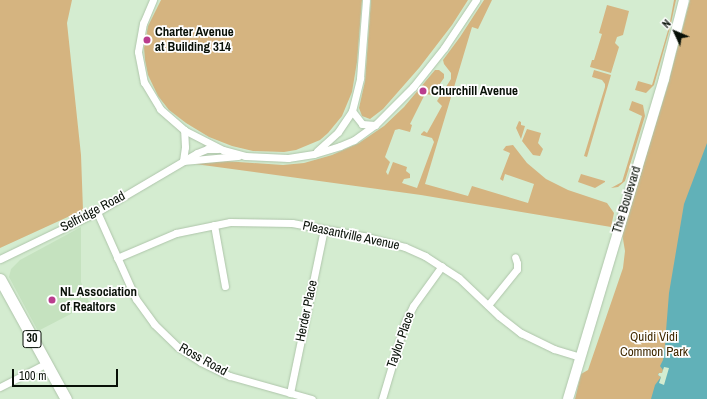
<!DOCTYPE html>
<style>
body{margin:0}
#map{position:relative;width:707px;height:399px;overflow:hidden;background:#d4ecd0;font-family:"Archivo Narrow",sans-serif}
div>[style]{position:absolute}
.built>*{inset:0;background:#c5e2bf}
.green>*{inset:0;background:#d5b480}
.water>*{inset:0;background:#61b1b8}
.pier>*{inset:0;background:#d4ecd0}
.roads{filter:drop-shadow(0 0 1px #aec5aa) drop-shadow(0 0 1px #aec5aa)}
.street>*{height:7px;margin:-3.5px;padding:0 3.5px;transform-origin:3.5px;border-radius:3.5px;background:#fff}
.secondary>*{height:10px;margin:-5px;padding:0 5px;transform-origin:5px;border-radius:5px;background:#fff}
.primary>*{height:11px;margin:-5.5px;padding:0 5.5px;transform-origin:5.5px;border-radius:5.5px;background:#fff}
.dots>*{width:11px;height:11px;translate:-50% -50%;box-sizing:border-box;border:2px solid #fff;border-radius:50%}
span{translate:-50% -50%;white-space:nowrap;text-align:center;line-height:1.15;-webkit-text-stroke:3.5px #fff;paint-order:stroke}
.shield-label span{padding:1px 3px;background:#fff;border:1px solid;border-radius:3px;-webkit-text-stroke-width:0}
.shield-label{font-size:12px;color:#081007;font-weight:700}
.poi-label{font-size:13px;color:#081007;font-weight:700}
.left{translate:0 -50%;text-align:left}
.street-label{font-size:13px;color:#081007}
.park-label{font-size:13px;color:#402900}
.north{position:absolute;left:655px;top:12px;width:40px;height:40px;-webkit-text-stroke:3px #fff;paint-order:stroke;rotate:314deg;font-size:11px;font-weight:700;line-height:16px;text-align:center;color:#081007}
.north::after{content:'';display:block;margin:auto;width:14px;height:18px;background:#081007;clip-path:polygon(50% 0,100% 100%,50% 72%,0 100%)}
.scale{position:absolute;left:12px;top:369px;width:106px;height:18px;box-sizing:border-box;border:2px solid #081007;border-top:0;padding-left:5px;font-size:12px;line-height:14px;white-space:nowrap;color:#081007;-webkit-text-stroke:3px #fff;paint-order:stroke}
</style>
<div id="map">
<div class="built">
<div style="clip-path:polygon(81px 227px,81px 282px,90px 304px,38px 331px,9px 277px,11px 269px,20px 260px)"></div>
</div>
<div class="green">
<div style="clip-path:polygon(0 0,72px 0,67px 23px,81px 155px,83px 210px,0 248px)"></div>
<div style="clip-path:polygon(161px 0,362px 0,357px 62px,352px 92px,342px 116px,328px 133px,320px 140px,296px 150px,284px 152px,253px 151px,232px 146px,209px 137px,186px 123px,169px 110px,158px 96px,148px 75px,145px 60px,144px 48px,148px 26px)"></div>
<div style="clip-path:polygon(371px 0,468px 0,452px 25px,419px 68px,383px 109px,370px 119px,362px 116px,359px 108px,365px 81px)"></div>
<div style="clip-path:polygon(484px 0,492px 0,478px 29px,472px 27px,425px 184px,468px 196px,472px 186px,528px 203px,534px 184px,505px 174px,503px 181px,500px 179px,510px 153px,503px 150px,506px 146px,513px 145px,527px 163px,546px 179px,568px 190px,607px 203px,614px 213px,611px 227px,421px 195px,195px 164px,201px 162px,224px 161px,283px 165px,304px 163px,332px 155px,359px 143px,384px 126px,404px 107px,435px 70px,439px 70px,444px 74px,444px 78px,432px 95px,425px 94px,410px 124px,412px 125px,410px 132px,399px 129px,395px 130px,385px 157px,390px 162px,386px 172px,388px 175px,393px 162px,407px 167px,406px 171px,410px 174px,410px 178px,404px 179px,402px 183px,417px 188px,434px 142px,432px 138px,421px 135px,421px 134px,424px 131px,427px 133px,442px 106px,437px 101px,451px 79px,451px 73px,444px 64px,443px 60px,460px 37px)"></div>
<div style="clip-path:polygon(674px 0,676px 0,670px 28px,654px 85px,646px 93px,635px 90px,638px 81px,652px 85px,669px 27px)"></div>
<div style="clip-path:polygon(690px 0,707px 0,707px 399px,575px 399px,581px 374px,588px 370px,623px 268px,625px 251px,622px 233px,667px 88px)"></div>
<div style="clip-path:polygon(607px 5px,629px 11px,623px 35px,617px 37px,615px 43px,619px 47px,611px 73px,590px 67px,592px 60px,594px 60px,602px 34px,599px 33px)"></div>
<div style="clip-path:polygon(594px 70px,611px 75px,587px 157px,584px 156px,605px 87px,605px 84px,602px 80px,592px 77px)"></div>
<div style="clip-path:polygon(632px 101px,643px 105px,645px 116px,625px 181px,618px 187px,611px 188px,622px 182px,642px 116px,629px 110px)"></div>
<div style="clip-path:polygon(519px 121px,521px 122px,521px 125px,525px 126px,521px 139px,516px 128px)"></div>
<div style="clip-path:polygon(527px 129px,541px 133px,538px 143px,543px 149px,540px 156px,533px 155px,522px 141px)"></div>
<div style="clip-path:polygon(581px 174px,605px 181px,605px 182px,595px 188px,578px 182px)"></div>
</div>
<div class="water">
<div style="clip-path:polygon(707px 143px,707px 399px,651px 399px,655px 385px,661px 377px,658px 375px,659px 373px,662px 374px,663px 370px,660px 366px,663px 360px,666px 338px,664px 333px,666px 331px,669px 293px,684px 204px)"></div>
</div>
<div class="pier">
<div style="clip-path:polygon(664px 367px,669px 368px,664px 385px,659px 383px,661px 377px,658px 375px,659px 373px,662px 373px)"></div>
</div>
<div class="roads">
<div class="street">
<div style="left:153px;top:0;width:25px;rotate:113deg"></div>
<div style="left:143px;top:23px;width:29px;rotate:100deg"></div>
<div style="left:138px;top:52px;width:31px;rotate:79deg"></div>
<div style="left:144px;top:82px;width:31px;rotate:59deg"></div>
<div style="left:160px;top:109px;width:32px;rotate:41deg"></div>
<div style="left:184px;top:130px;width:44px;rotate:27.1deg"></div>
<div style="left:223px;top:150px;width:23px;rotate:15deg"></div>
<div style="left:245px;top:156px;width:43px;rotate:2.7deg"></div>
<div style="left:288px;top:158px;width:26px;rotate:-9deg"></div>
<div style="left:314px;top:154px;width:27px;rotate:-17deg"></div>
<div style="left:340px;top:146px;width:15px;rotate:-23deg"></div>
<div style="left:354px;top:140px;width:26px;rotate:-36deg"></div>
<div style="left:375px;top:125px;width:54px;rotate:-45deg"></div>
<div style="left:413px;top:87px;width:50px;rotate:-51.5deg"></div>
<div style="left:444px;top:48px;width:58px;rotate:-56.3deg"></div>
<div style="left:352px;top:111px;width:16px;rotate:52deg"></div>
<div style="left:362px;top:124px;width:13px;rotate:4deg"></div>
<div style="left:317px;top:151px;width:28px;rotate:-42deg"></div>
<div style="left:338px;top:132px;width:25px;rotate:-56deg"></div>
<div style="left:352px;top:111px;width:34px;rotate:-76deg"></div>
<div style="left:360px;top:78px;width:78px;rotate:-85.6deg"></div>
<div style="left:183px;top:161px;width:55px;rotate:-5.2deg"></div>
<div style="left:183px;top:161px;width:14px;rotate:-82deg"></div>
<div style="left:185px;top:147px;width:17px;rotate:-93deg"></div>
<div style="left:97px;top:212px;width:95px;rotate:65.9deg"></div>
<div style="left:136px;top:299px;width:31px;rotate:54deg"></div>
<div style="left:154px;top:324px;width:33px;rotate:44deg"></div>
<div style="left:178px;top:347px;width:27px;rotate:33deg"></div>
<div style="left:201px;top:362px;width:32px;rotate:26deg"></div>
<div style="left:230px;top:376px;width:85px;rotate:15.7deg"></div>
<div style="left:214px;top:225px;width:62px;rotate:79.8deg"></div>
<div style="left:117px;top:258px;width:64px;rotate:-23deg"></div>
<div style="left:176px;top:233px;width:55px;rotate:-11.5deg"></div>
<div style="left:230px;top:222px;width:62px;rotate:0.9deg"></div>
<div style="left:292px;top:223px;width:72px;rotate:10.4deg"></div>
<div style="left:363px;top:236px;width:43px;rotate:14.7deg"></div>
<div style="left:405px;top:247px;width:22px;rotate:24deg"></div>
<div style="left:425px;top:256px;width:40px;rotate:32.9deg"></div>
<div style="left:459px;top:278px;width:55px;rotate:43.5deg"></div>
<div style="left:499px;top:316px;width:28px;rotate:38deg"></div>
<div style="left:521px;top:333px;width:37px;rotate:26deg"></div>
<div style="left:554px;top:349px;width:27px;rotate:17deg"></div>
<div style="left:0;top:259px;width:108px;rotate:-25.9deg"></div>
<div style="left:97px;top:212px;width:116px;rotate:-30.5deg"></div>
<div style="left:197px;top:153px;width:11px;rotate:-22deg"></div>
<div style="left:207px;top:149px;width:11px"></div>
<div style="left:488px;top:305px;width:46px;rotate:-51.1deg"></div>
<div style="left:517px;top:269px;width:6px;rotate:-90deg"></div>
<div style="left:517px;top:263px;width:6px;rotate:-108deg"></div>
<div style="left:0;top:387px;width:51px;rotate:-27.1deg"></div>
<div style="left:290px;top:393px;width:167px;rotate:-78.3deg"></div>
<div style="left:382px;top:399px;width:80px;rotate:-73.4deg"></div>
<div style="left:405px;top:322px;width:18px;rotate:-63deg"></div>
<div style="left:413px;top:306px;width:49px;rotate:-54.1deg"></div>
</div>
<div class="secondary">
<div style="left:568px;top:399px;width:334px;rotate:-73.3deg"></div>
<div style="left:664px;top:79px;width:81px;rotate:-75.8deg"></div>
</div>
<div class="primary">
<div style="left:0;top:279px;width:137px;rotate:61.2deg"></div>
</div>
</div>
<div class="dots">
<div style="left:147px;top:40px;background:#ba3d8e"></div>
<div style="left:423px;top:91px;background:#ba3d8e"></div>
<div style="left:52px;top:300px;background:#ba3d8e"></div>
</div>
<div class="shield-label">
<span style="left:32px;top:339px">30</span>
</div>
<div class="poi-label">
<span class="left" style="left:155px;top:40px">Charter Avenue<br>at Building 314</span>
<span class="left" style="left:431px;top:91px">Churchill Avenue</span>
<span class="left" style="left:60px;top:300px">NL Association<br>of Realtors</span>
</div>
<div class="street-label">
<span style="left:627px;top:200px;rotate:-73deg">The Boulevard</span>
<span style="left:93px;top:212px;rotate:-28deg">Selfridge Road</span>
<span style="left:351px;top:236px;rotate:12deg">Pleasantville Avenue</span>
<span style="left:307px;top:311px;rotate:-78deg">Herder Place</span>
<span style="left:401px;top:340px;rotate:-71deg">Taylor Place</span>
<span style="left:203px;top:360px;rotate:29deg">Ross Road</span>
</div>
<div class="park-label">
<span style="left:654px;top:345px">Quidi Vidi<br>Common Park</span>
</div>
<div class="north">N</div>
<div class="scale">100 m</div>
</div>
